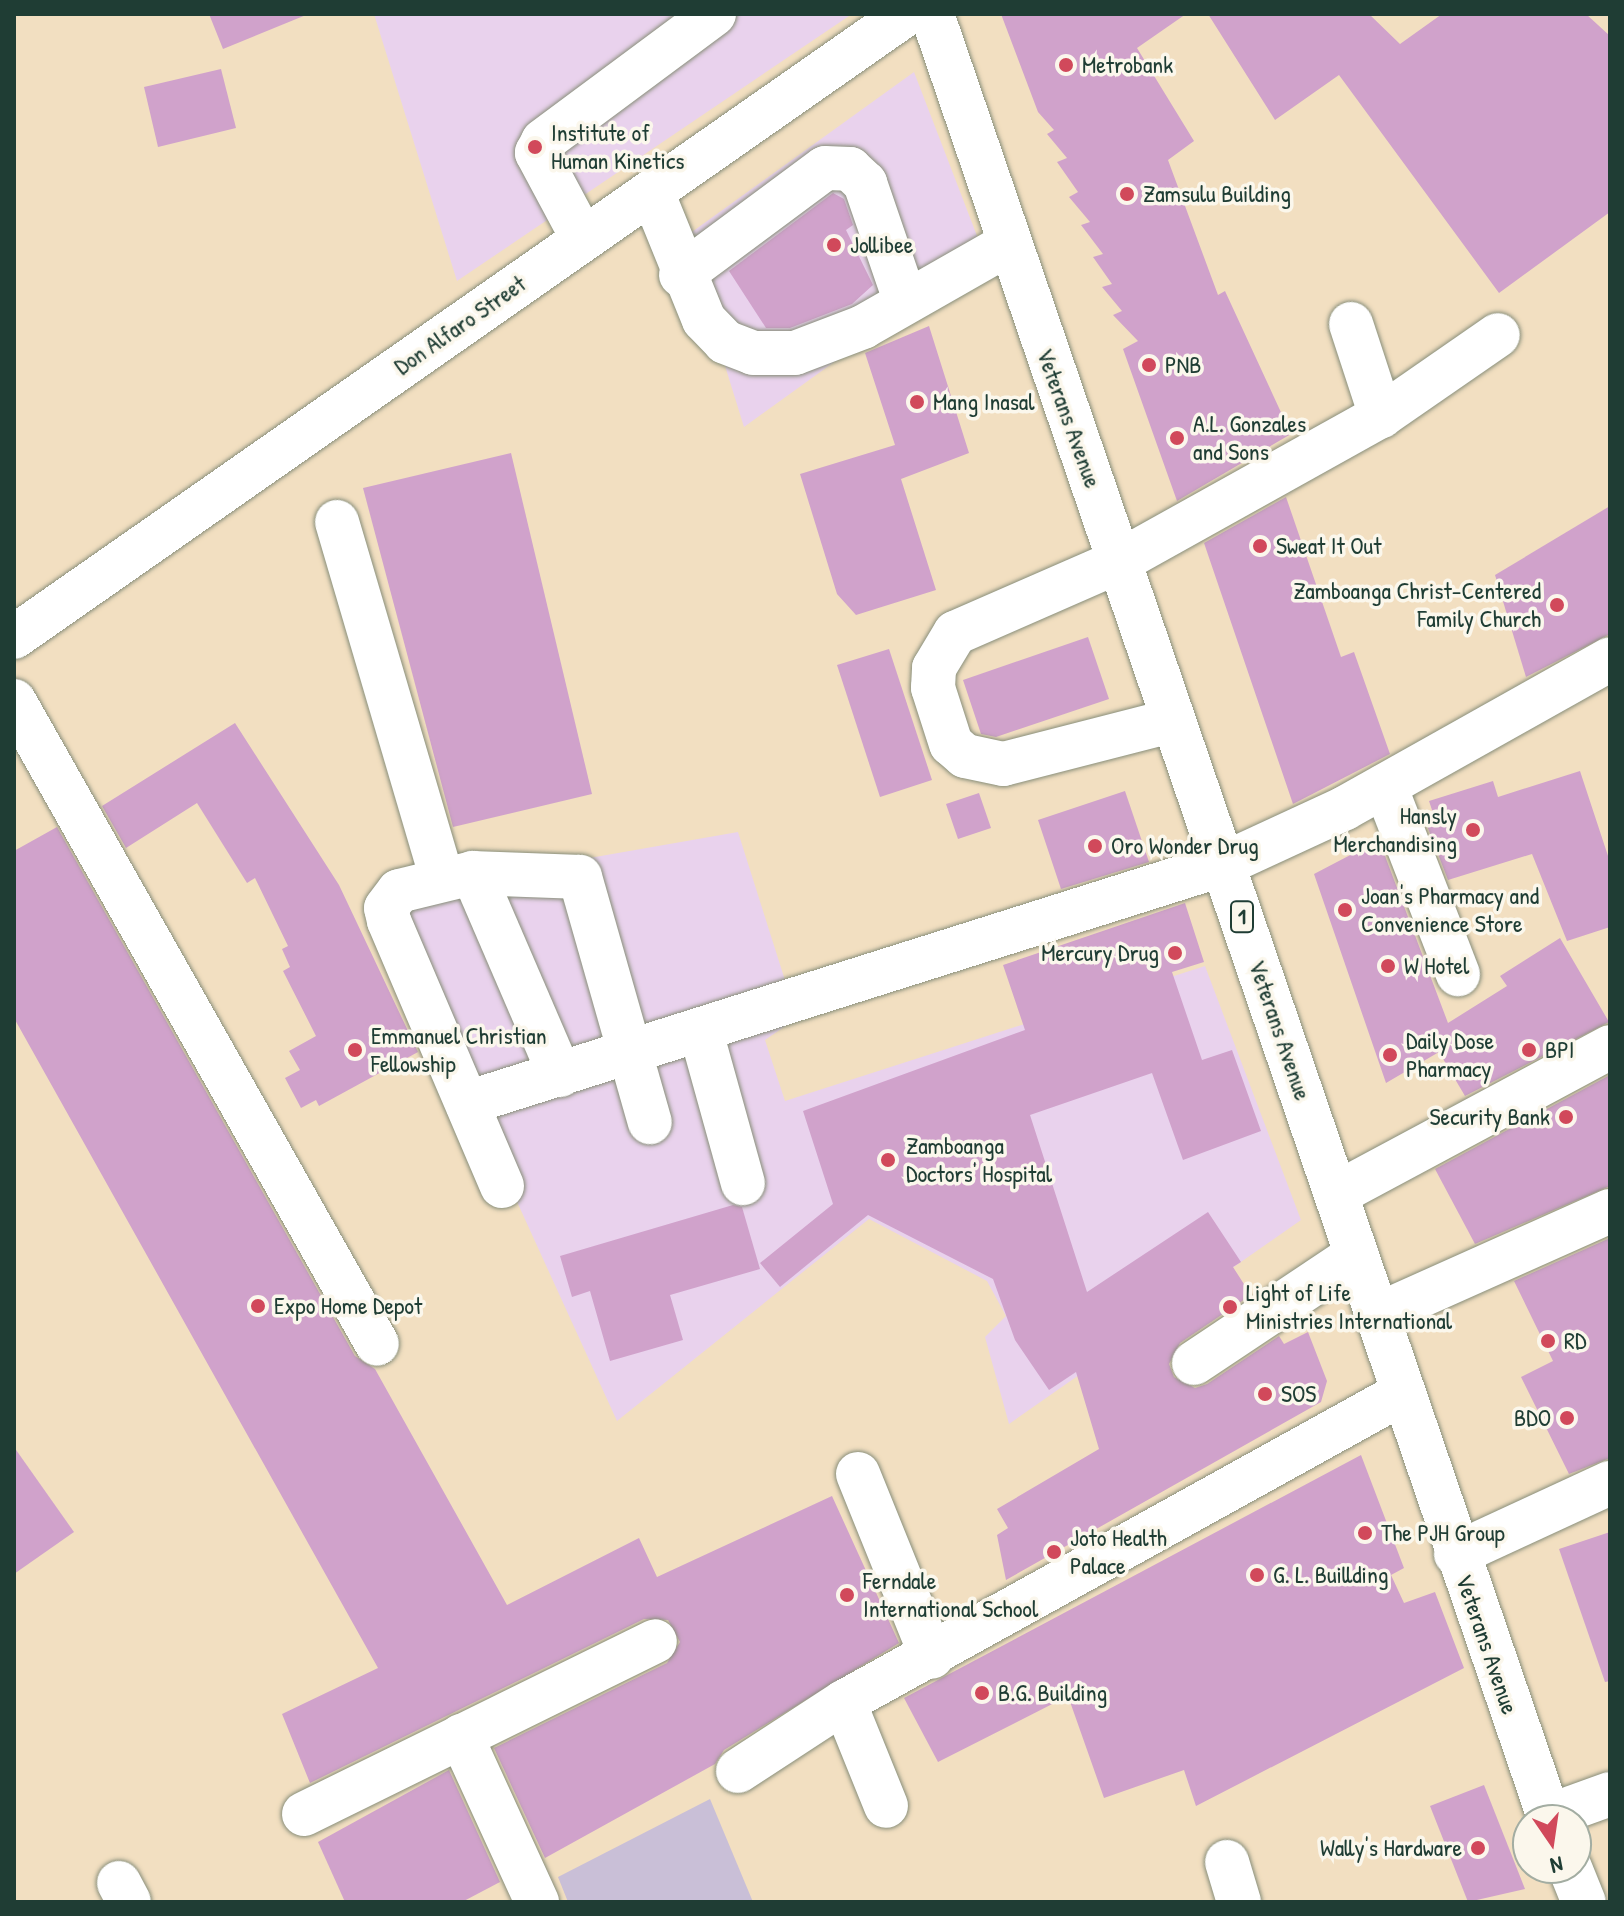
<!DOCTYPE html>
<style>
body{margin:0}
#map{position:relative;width:1624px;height:1916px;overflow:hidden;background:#f2dfc1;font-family:"Patrick Hand",sans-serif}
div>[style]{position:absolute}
.built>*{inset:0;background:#e9d2ed}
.industrial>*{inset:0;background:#c9bfd7}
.building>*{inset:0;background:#d0a2cb}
.roads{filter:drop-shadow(0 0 2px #888e7a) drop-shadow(0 0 2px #888e7a)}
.minor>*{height:44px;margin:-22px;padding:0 22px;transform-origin:22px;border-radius:22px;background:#fff}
.major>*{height:44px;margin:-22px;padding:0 22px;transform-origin:22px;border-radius:22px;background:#fff}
.dots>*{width:22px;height:22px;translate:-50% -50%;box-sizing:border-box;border:4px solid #fbf7ec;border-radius:50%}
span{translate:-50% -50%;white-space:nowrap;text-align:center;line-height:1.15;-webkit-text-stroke:7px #fbf7ec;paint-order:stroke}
.shield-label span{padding:2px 6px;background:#fbf7ec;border:2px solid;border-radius:6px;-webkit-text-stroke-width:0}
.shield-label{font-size:22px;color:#1f3d34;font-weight:700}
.poi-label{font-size:24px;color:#1f3d34}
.left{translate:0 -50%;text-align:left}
.right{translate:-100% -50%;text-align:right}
.street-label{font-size:24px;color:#1f3d34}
.frame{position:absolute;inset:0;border:16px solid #1f3d34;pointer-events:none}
.north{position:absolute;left:1512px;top:1804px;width:80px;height:80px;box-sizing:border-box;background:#fbf7ec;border:2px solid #a3ada2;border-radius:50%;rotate:167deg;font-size:22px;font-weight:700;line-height:32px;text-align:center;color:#1f3d34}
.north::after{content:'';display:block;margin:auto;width:28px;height:36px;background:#d1495b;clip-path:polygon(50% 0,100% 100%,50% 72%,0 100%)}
</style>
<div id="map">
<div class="built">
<div style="clip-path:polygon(374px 14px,852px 14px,457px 281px)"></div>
<div style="clip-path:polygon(914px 72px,984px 254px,744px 427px,685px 237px)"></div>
<div style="clip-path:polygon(738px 832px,797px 1018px,765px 1040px,785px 1101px,1205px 966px,1301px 1220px,1009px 1424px,985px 1337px,1006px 1316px,987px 1281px,869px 1219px,617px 1421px,377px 895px)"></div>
</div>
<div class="industrial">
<div style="clip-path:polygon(710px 1799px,753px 1902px,568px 1902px,558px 1877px)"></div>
</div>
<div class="building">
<div style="clip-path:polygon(209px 14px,305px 14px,306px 15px,223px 49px)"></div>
<div style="clip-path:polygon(1001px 14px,1186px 14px,1137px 48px,1194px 141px,1168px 160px,1218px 295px,1225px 291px,1291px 434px,1177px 501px,1123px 349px,1138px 341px,1113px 315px,1122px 311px,1102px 287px,1112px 284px,1093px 257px,1103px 254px,1081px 225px,1090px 222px,1069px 197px,1078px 192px,1057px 162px,1067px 158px,1047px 134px,1054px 130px,1038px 112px)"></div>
<div style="clip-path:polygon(1208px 14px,1369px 14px,1400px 44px,1442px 14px,1586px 14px,1610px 36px,1610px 212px,1499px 293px,1339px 75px,1275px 120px)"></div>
<div style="clip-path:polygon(221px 69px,236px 128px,158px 147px,144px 87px)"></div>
<div style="clip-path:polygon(833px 193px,844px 199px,853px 225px,846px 230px,873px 285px,852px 304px,790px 328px,766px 328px,729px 271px)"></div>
<div style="clip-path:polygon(929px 326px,969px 453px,901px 479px,936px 590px,856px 615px,837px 594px,800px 474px,895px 445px,865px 353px)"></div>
<div style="clip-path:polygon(511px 453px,592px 794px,453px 827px,363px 488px)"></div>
<div style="clip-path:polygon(1286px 497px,1341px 657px,1354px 652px,1390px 754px,1293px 804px,1204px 543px)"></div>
<div style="clip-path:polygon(1610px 506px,1610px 634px,1526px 677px,1495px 575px)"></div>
<div style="clip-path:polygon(1088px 637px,1109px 699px,996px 737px,981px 734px,963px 680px)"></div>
<div style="clip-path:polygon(889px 649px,932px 780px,880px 797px,837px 665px)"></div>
<div style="clip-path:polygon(235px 723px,339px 885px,418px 1052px,319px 1106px,316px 1100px,301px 1108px,285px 1078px,300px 1070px,289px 1051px,316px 1036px,283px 971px,290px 967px,282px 949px,288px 946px,255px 878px,247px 883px,197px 803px,126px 848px,102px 806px)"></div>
<div style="clip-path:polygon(1580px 771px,1610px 862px,1610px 927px,1567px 941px,1532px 854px,1448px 880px,1424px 818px,1433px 813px,1429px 801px,1493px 781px,1498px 797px)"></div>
<div style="clip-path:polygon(1125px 791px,1149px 862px,1061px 889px,1038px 820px)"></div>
<div style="clip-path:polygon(979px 793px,991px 828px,958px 839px,946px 804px)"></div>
<div style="clip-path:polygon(57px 827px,355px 1356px,375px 1369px,507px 1605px,639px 1538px,657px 1577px,832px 1496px,899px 1643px,724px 1750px,715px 1764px,545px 1858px,494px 1748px,667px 1663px,680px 1642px,668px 1620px,644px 1619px,310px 1783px,282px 1714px,378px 1668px,14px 1018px,14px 851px)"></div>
<div style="clip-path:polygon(1379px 840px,1448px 1023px,1507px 986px,1500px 976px,1560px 938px,1609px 1022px,1465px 1096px,1439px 1052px,1386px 1083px,1314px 874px)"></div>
<div style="clip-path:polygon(1185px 903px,1204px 962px,1172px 972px,1202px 1060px,1232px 1050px,1261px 1131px,1183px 1160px,1152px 1073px,1030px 1115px,1087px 1292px,1208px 1212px,1241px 1262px,1233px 1267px,1251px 1295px,1180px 1343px,1169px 1364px,1174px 1377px,1195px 1388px,1207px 1384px,1279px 1336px,1284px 1344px,1308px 1332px,1327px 1381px,1321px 1402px,1006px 1580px,997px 1535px,1008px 1528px,997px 1509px,1099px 1449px,1076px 1372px,1049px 1390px,1015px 1340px,993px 1279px,868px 1215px,780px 1287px,760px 1263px,833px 1204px,803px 1111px,1025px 1030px,1003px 965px)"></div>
<div style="clip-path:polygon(1610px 1075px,1610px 1186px,1475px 1244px,1435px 1169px)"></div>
<div style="clip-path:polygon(733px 1205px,742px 1207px,760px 1269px,670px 1295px,683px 1340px,610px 1361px,590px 1291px,572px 1297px,560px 1256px)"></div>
<div style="clip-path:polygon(1610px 1238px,1610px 1458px,1569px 1474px,1521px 1377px,1553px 1361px,1514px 1281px)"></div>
<div style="clip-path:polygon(14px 1447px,74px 1532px,14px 1574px)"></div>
<div style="clip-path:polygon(1361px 1455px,1404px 1568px,1391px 1575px,1404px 1603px,1435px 1592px,1464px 1668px,1196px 1806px,1184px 1770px,1104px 1798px,1068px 1696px,938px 1762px,904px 1698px)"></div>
<div style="clip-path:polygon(1610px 1532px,1610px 1681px,1605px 1682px,1559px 1549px)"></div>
<div style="clip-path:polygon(449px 1770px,500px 1882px,462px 1902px,345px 1902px,318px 1842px)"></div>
<div style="clip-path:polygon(1484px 1785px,1525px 1889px,1468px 1902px,1430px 1806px)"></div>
</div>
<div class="roads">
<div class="minor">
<div style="left:652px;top:192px;width:138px;rotate:67.9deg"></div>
<div style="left:704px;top:320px;width:30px;rotate:46deg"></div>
<div style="left:725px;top:342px;width:30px;rotate:21deg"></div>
<div style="left:753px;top:353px;width:42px"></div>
<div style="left:795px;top:353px;width:73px;rotate:-20.9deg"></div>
<div style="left:863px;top:327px;width:166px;rotate:-29.7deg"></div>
<div style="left:583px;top:239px;width:98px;rotate:-118.1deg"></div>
<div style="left:537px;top:153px;width:13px;rotate:-63deg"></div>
<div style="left:543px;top:141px;width:213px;rotate:-36.6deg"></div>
<div style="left:681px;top:275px;width:179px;rotate:-36.6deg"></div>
<div style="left:825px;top:168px;width:25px;rotate:2deg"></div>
<div style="left:850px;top:169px;width:21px;rotate:43deg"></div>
<div style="left:865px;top:183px;width:124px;rotate:71.1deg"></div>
<div style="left:1351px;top:324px;width:97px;rotate:71.9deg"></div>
<div style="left:337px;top:522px;width:371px;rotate:73.6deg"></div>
<div style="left:14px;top:701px;width:738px;rotate:60.55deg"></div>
<div style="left:1171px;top:721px;width:173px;rotate:165.6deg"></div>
<div style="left:1003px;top:764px;width:39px;rotate:-168deg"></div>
<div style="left:965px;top:756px;width:18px;rotate:-139deg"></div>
<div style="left:951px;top:744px;width:59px;rotate:-107.8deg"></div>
<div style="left:933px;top:688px;width:20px;rotate:-87deg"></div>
<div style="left:934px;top:668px;width:41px;rotate:-59deg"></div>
<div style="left:955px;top:633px;width:180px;rotate:-23.6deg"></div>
<div style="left:1120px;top:561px;width:299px;rotate:-29.1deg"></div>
<div style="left:1381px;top:416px;width:142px;rotate:-34.7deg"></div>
<div style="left:1385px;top:786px;width:202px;rotate:68.8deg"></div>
<div style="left:473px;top:873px;width:220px;rotate:66.7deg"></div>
<div style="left:701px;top:1032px;width:157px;rotate:74.5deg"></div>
<div style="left:467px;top:1103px;width:794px;rotate:-17.52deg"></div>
<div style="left:1224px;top:864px;width:133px;rotate:-24.8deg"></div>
<div style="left:1345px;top:808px;width:304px;rotate:-29.3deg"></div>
<div style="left:502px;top:1186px;width:288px;rotate:-113.1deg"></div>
<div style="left:389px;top:921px;width:13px;rotate:-103deg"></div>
<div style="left:386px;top:908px;width:21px;rotate:-53deg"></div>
<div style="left:399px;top:891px;width:76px;rotate:-13.7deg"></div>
<div style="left:473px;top:873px;width:107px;rotate:2.1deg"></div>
<div style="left:580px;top:877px;width:255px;rotate:74.1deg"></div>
<div style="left:1336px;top:1194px;width:311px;rotate:-28.2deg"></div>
<div style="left:1375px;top:1316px;width:257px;rotate:-24.1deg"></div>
<div style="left:1194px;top:1363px;width:195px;rotate:-33.7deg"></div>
<div style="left:858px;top:1474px;width:197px;rotate:68deg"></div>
<div style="left:1456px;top:1554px;width:170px;rotate:-24.8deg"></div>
<div style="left:844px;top:1702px;width:112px;rotate:68deg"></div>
<div style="left:461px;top:1736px;width:183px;rotate:65.4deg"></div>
<div style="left:738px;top:1771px;width:126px;rotate:-33.1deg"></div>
<div style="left:844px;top:1702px;width:636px;rotate:-28.94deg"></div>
<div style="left:304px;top:1814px;width:391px;rotate:-26.2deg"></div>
<div style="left:1549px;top:1816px;width:65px;rotate:-19.8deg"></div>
<div style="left:1227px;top:1862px;width:42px;rotate:73.3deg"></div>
<div style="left:119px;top:1883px;width:21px;rotate:62deg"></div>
</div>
<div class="major">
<div style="left:932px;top:14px;width:1909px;rotate:71.11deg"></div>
<div style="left:14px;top:637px;width:1088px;rotate:-34.93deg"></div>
<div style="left:1570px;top:1868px;width:37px;rotate:68deg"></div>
</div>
</div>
<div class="dots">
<div style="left:1066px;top:65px;background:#d1495b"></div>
<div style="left:535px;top:147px;background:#d1495b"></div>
<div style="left:1127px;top:194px;background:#d1495b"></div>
<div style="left:834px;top:245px;background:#d1495b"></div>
<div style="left:1149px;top:365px;background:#d1495b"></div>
<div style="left:917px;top:402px;background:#d1495b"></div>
<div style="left:1177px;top:438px;background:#d1495b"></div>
<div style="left:1260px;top:546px;background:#d1495b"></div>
<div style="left:1557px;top:605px;background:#d1495b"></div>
<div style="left:1473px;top:830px;background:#d1495b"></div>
<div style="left:1095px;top:846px;background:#d1495b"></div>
<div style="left:1345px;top:910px;background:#d1495b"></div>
<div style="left:1175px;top:953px;background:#d1495b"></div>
<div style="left:1388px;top:966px;background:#d1495b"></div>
<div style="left:355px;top:1050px;background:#d1495b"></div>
<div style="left:1529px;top:1050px;background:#d1495b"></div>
<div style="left:1390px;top:1055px;background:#d1495b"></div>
<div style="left:1566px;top:1117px;background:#d1495b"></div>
<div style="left:888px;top:1160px;background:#d1495b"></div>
<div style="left:258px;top:1306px;background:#d1495b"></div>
<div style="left:1230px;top:1307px;background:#d1495b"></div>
<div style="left:1548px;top:1341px;background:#d1495b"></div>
<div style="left:1265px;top:1394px;background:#d1495b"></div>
<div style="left:1567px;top:1418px;background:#d1495b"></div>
<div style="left:1365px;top:1533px;background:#d1495b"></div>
<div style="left:1054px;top:1552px;background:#d1495b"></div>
<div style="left:1257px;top:1575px;background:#d1495b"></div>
<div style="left:847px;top:1595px;background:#d1495b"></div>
<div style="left:982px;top:1693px;background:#d1495b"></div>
<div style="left:1478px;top:1848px;background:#d1495b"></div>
</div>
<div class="shield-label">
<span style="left:1242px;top:917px">1</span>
</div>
<div class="poi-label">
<span class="left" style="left:1082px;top:65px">Metrobank</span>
<span class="left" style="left:551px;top:147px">Institute of<br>Human Kinetics</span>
<span class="left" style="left:1143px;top:194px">Zamsulu Building</span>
<span class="left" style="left:850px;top:245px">Jollibee</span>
<span class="left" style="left:1165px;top:365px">PNB</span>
<span class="left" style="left:933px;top:402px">Mang Inasal</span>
<span class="left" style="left:1193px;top:438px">A.L. Gonzales<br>and Sons</span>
<span class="left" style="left:1276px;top:546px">Sweat It Out</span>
<span class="right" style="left:1541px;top:605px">Zamboanga Christ-Centered<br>Family Church</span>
<span class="right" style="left:1457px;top:830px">Hansly<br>Merchandising</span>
<span class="left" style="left:1111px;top:846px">Oro Wonder Drug</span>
<span class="left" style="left:1361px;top:910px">Joan's Pharmacy and<br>Convenience Store</span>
<span class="right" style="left:1159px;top:953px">Mercury Drug</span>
<span class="left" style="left:1404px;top:966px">W Hotel</span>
<span class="left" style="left:371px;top:1050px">Emmanuel Christian<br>Fellowship</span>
<span class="left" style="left:1406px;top:1055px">Daily Dose<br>Pharmacy</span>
<span class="left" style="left:1545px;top:1050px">BPI</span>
<span class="right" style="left:1550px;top:1117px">Security Bank</span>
<span class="left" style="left:906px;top:1160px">Zamboanga<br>Doctors' Hospital</span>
<span class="left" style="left:1246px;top:1307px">Light of Life<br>Ministries International</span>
<span class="left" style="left:274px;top:1306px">Expo Home Depot</span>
<span class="left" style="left:1564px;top:1341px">RD</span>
<span class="left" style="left:1281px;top:1394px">SOS</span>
<span class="right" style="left:1551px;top:1418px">BDO</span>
<span class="left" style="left:1381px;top:1533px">The PJH Group</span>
<span class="left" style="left:1070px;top:1552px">Joto Health<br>Palace</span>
<span class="left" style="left:1273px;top:1575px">G. L. Buillding</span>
<span class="left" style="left:863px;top:1595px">Ferndale<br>International School</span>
<span class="left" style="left:998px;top:1693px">B.G. Building</span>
<span class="right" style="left:1462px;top:1848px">Wally's Hardware</span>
</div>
<div class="street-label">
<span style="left:460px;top:325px;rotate:-35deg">Don Alfaro Street</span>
<span style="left:1069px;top:418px;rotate:70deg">Veterans Avenue</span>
<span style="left:1280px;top:1030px;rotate:71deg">Veterans Avenue</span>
<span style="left:1487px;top:1644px;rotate:71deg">Veterans Avenue</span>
</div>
<div class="frame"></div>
<div class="north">N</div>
</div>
